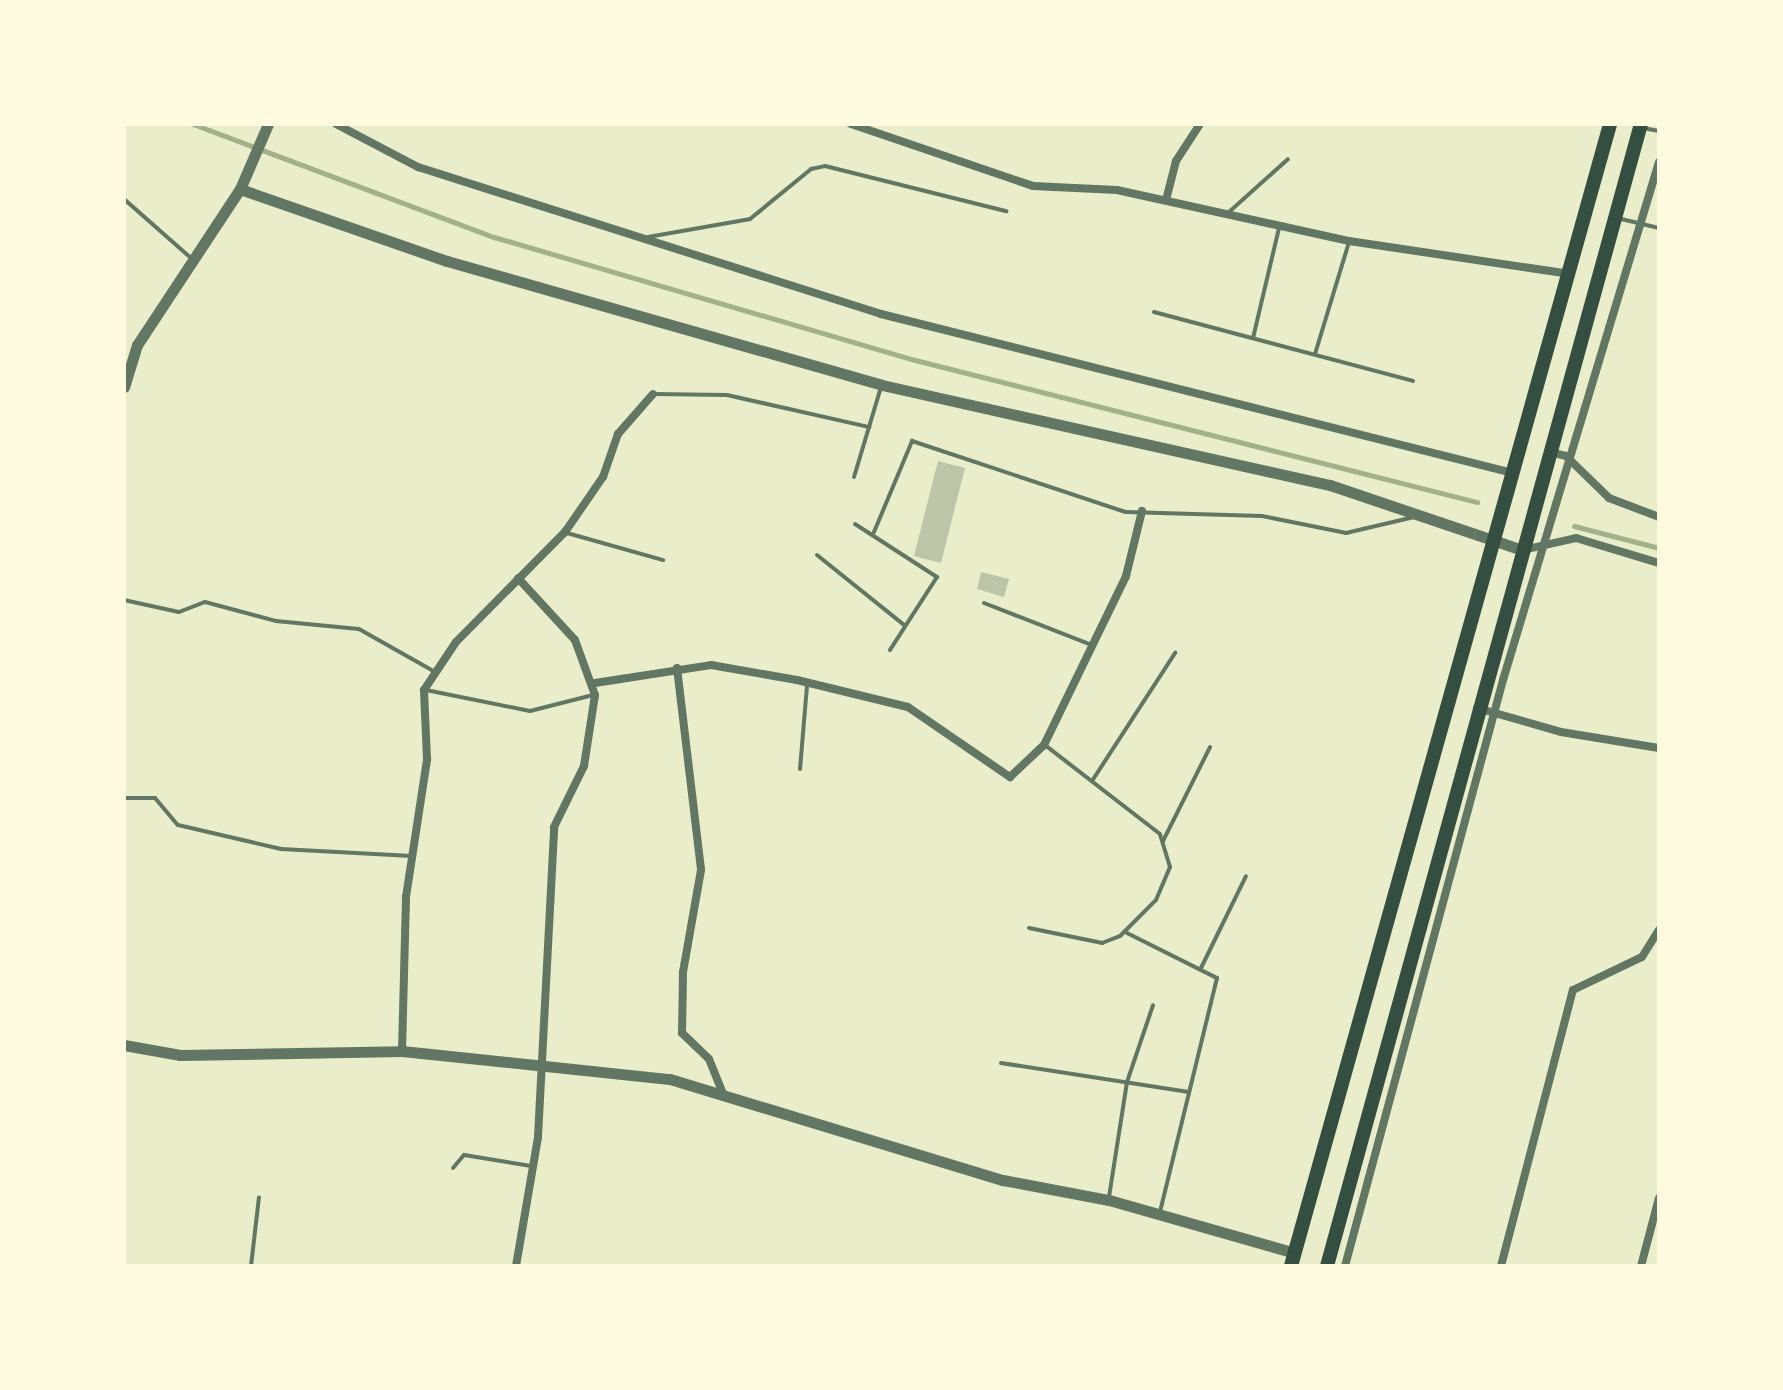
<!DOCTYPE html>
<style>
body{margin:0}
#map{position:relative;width:1783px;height:1390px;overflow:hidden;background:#e9edc9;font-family:Montserrat,sans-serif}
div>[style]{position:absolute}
.stream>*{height:5px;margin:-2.5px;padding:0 2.5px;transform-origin:2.5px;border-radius:2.5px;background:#a3b18a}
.building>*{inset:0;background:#bcc5a7}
.service>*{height:4px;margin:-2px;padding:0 2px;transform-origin:2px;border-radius:2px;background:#617663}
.minor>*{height:8px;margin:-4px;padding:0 4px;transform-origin:4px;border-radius:4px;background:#617663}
.tertiary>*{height:11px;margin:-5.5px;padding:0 5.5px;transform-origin:5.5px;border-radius:5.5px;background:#617663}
.trunk>*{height:14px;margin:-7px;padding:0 7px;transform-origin:7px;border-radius:7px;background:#344e41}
span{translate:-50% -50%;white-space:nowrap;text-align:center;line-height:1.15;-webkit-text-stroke:6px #fefae0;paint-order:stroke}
.frame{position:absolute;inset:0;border:126px solid #fefae0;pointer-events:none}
</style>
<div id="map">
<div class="stream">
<div style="left:193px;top:124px;width:322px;rotate:20.6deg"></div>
<div style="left:494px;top:237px;width:434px;rotate:16.3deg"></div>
<div style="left:911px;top:359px;width:584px;rotate:14.18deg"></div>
<div style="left:1574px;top:526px;width:88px;rotate:14.5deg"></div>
</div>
<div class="building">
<div style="clip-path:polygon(938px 461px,965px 468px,941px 563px,914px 556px)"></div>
<div style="clip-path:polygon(981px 572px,1009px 579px,1004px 597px,977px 589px)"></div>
</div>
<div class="service">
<div style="left:1643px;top:128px;width:16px;rotate:11deg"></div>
<div style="left:124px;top:199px;width:89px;rotate:41.4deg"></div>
<div style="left:1229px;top:212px;width:79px;rotate:-41.9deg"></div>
<div style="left:1617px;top:218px;width:43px;rotate:13.4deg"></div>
<div style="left:648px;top:237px;width:104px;rotate:-10deg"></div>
<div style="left:750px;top:219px;width:79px;rotate:-39.3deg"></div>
<div style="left:811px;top:169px;width:14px;rotate:-12deg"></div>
<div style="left:825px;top:166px;width:187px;rotate:14deg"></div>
<div style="left:1154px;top:312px;width:268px;rotate:14.9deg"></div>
<div style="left:1253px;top:338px;width:113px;rotate:-76.7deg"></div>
<div style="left:1315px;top:354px;width:117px;rotate:-73.1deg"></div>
<div style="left:653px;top:394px;width:74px;rotate:0.8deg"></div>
<div style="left:727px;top:395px;width:146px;rotate:12.7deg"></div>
<div style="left:854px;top:477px;width:94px;rotate:-73.3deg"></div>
<div style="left:855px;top:524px;width:98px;rotate:32.9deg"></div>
<div style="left:937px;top:577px;width:87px;rotate:122.8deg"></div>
<div style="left:874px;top:532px;width:99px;rotate:-67.3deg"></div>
<div style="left:912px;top:441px;width:225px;rotate:18.4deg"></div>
<div style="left:1126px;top:512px;width:136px;rotate:1.7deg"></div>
<div style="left:1262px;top:516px;width:86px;rotate:11.4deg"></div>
<div style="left:1346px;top:533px;width:70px;rotate:-13.2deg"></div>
<div style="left:567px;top:533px;width:100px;rotate:15.7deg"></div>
<div style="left:817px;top:555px;width:112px;rotate:38.8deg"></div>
<div style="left:124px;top:600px;width:56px;rotate:12.3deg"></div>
<div style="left:179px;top:612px;width:28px;rotate:-21deg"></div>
<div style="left:205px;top:602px;width:73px;rotate:15deg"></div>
<div style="left:276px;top:621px;width:83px;rotate:5.5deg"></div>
<div style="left:359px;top:629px;width:87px;rotate:29.5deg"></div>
<div style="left:984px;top:603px;width:116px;rotate:21.3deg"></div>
<div style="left:426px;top:690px;width:106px;rotate:11.4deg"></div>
<div style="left:530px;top:711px;width:65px;rotate:-14.3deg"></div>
<div style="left:800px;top:769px;width:84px;rotate:-85.2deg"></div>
<div style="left:1092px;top:781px;width:153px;rotate:-57deg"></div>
<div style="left:124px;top:798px;width:31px"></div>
<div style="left:155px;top:798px;width:35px;rotate:50deg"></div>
<div style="left:178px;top:825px;width:106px;rotate:13.1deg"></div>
<div style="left:281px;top:849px;width:131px;rotate:3.1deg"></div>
<div style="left:1163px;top:841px;width:105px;rotate:-63.4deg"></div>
<div style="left:1029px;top:928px;width:75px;rotate:11.6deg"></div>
<div style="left:1102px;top:943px;width:19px;rotate:-21deg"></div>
<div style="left:1120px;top:936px;width:51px;rotate:-45deg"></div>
<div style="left:1156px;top:900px;width:36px;rotate:-67deg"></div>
<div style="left:1170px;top:867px;width:34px;rotate:-107deg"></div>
<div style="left:1160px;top:834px;width:144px;rotate:-142.3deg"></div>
<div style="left:1125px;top:932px;width:103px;rotate:26.6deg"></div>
<div style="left:1217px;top:978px;width:240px;rotate:103.7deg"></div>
<div style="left:1201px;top:968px;width:102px;rotate:-63.9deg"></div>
<div style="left:1001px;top:1063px;width:190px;rotate:8.8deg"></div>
<div style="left:453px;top:1168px;width:17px;rotate:-50deg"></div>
<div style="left:464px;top:1155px;width:68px;rotate:9.3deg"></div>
<div style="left:1109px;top:1197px;width:116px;rotate:-81.1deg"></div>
<div style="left:1127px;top:1082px;width:81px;rotate:-71.3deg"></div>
<div style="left:251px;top:1266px;width:69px;rotate:-83.4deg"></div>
</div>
<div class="minor">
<div style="left:336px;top:124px;width:93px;rotate:27.7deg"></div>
<div style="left:418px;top:167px;width:486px;rotate:17.6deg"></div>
<div style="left:881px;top:314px;width:652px;rotate:14.12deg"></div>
<div style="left:851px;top:124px;width:192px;rotate:18.8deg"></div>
<div style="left:1033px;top:186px;width:84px;rotate:2.7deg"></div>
<div style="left:1117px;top:190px;width:238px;rotate:12.4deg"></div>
<div style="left:1349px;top:241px;width:222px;rotate:8.5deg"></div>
<div style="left:1166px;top:200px;width:40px;rotate:-75.6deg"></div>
<div style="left:1176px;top:161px;width:44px;rotate:-57deg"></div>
<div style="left:1550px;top:452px;width:16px;rotate:14deg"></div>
<div style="left:1566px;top:456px;width:60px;rotate:44.3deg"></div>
<div style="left:1609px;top:498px;width:53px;rotate:20.8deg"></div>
<div style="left:1523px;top:550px;width:54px;rotate:-12.8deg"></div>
<div style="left:1576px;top:538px;width:87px;rotate:16.8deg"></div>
<div style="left:677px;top:668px;width:203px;rotate:83.2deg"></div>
<div style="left:701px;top:870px;width:104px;rotate:100deg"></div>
<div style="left:683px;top:972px;width:61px;rotate:90.9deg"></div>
<div style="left:682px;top:1033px;width:37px;rotate:44deg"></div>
<div style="left:709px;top:1059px;width:38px;rotate:68deg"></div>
<div style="left:595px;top:683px;width:117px;rotate:-8.8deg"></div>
<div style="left:711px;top:665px;width:87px;rotate:9.9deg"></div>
<div style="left:797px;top:680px;width:114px;rotate:13.7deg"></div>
<div style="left:908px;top:707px;width:124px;rotate:34.5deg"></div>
<div style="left:1010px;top:777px;width:47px;rotate:-43.3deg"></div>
<div style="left:1044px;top:745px;width:188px;rotate:-64.1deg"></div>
<div style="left:1126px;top:576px;width:67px;rotate:-76.2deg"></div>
<div style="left:1477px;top:708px;width:87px;rotate:15.9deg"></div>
<div style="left:1561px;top:732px;width:99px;rotate:9.3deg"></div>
<div style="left:402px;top:1051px;width:154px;rotate:-88.5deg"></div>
<div style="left:406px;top:897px;width:140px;rotate:-81.3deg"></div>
<div style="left:427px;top:759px;width:69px;rotate:-92.5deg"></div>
<div style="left:424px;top:690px;width:58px;rotate:-56.3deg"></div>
<div style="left:456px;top:642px;width:155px;rotate:-45.3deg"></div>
<div style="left:565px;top:532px;width:67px;rotate:-55.4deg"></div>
<div style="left:603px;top:477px;width:46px;rotate:-70.8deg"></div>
<div style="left:618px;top:434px;width:53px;rotate:-48.8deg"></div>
<div style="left:516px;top:1266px;width:131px;rotate:-80.3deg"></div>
<div style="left:538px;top:1137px;width:310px;rotate:-87deg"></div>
<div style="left:554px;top:827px;width:68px;rotate:-63.8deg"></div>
<div style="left:584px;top:766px;width:72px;rotate:-81.2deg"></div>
<div style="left:595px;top:695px;width:59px;rotate:-110deg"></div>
<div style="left:575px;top:640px;width:84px;rotate:-132.6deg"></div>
<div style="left:1345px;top:1266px;width:607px;rotate:-74.91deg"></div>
<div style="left:1503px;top:680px;width:541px;rotate:-73.24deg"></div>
<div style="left:1501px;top:1266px;width:285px;rotate:-75.4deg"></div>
<div style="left:1573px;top:990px;width:76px;rotate:-25.6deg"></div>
<div style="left:1642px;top:957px;width:32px;rotate:-58deg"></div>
<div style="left:1641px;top:1266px;width:70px;rotate:-75.2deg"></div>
</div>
<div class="tertiary">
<div style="left:240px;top:189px;width:219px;rotate:19.2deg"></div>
<div style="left:447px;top:261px;width:452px;rotate:15.9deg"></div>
<div style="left:882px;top:385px;width:459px;rotate:12.6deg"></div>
<div style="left:1330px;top:485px;width:203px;rotate:18.7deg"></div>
<div style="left:124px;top:387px;width:44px;rotate:-72.8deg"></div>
<div style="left:137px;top:345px;width:187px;rotate:-56.6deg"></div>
<div style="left:240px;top:189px;width:71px;rotate:-66.7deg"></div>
<div style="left:124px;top:1045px;width:57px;rotate:10.1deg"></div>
<div style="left:180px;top:1055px;width:222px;rotate:-1deg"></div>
<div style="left:402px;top:1051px;width:269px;rotate:6deg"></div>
<div style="left:670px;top:1079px;width:348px;rotate:16.9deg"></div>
<div style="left:1003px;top:1180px;width:108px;rotate:10.7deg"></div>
<div style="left:1109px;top:1200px;width:193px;rotate:15.9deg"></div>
</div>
<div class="trunk">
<div style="left:1291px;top:1266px;width:1186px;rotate:-74.39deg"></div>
<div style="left:1327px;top:1266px;width:1184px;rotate:-74.63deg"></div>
</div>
<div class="frame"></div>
</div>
